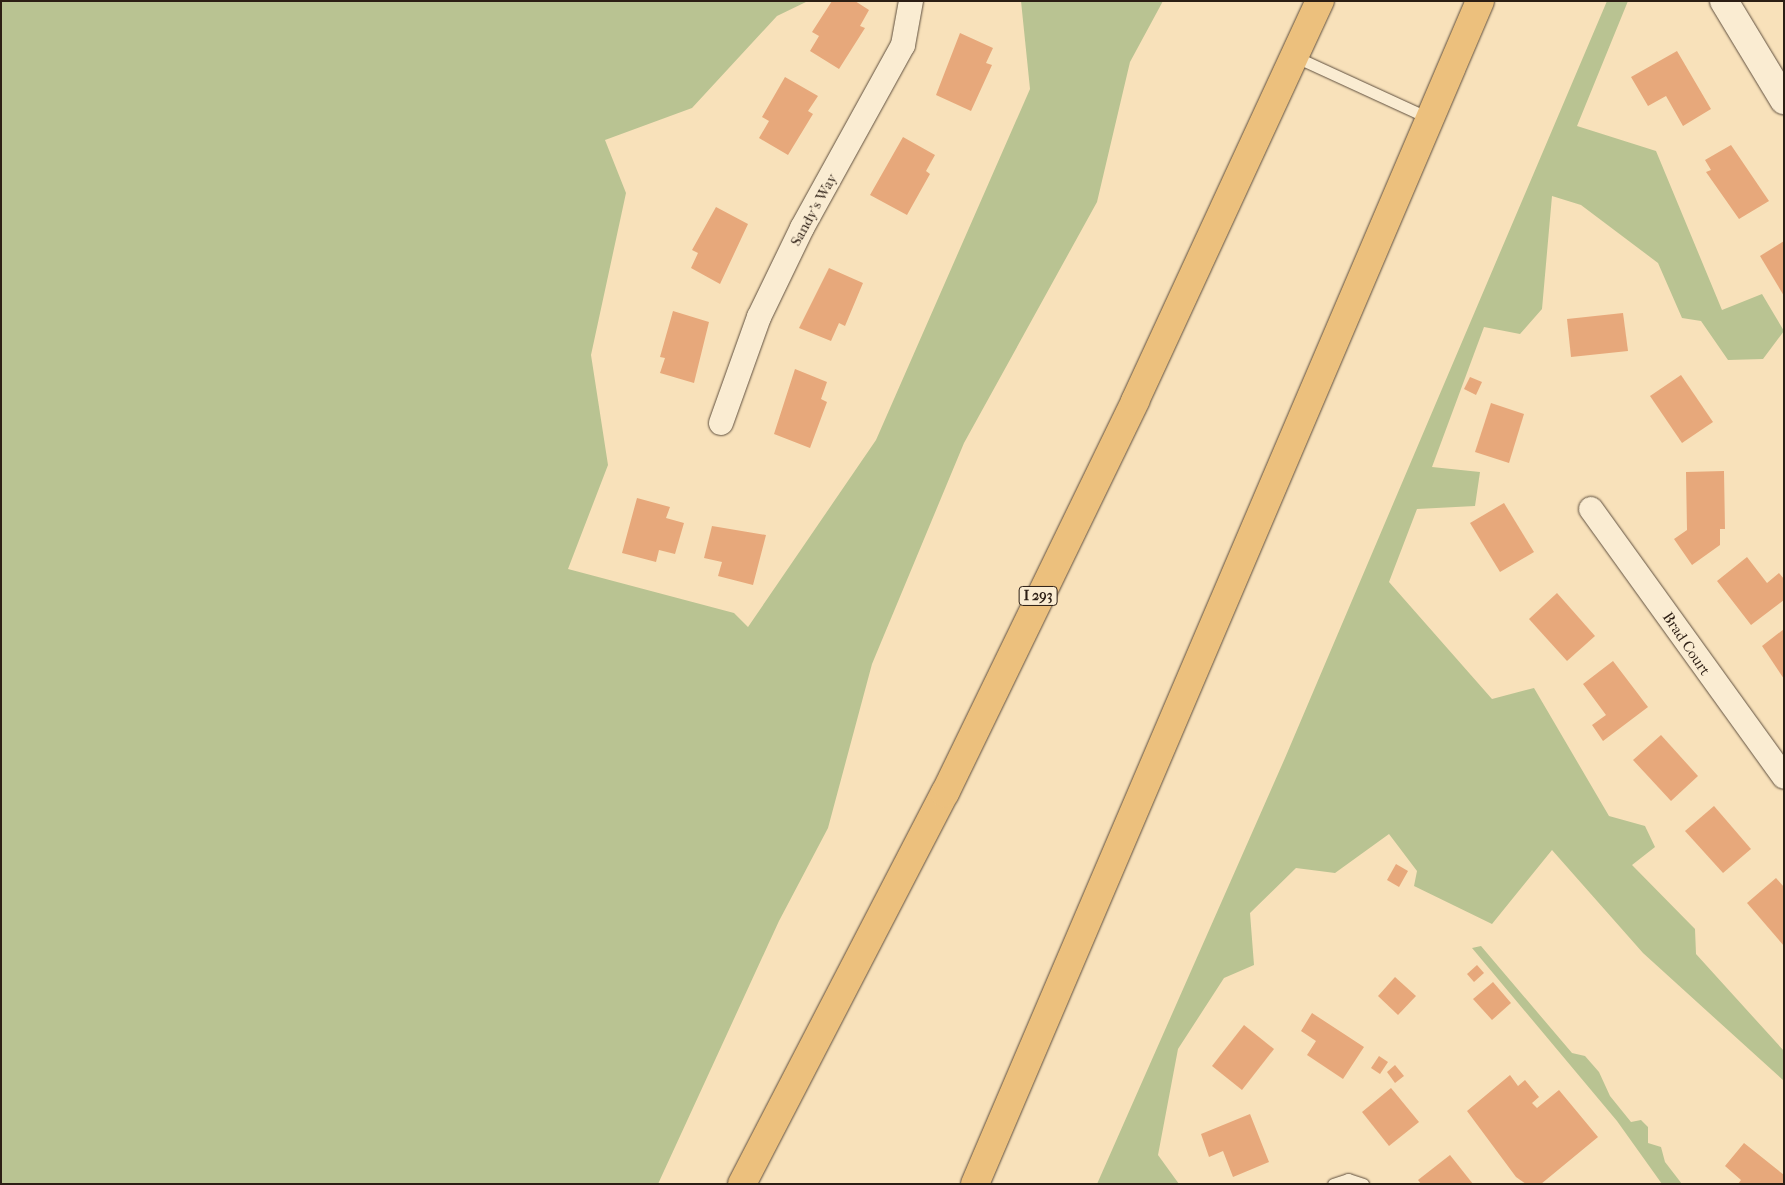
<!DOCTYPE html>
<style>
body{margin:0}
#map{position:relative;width:1785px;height:1185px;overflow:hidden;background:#f8e1ba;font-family:"IM FELL French Canon",serif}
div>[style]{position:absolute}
.green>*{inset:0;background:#b9c392}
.building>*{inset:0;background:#e7a87b}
.roads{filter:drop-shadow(0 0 1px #5f4f3e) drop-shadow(0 0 1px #5f4f3e)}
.lane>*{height:11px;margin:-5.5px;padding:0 5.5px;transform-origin:5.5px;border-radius:5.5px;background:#faecd2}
.street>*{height:24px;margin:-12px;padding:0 12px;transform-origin:12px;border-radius:12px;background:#faecd2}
.secondary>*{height:28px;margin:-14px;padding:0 14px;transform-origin:14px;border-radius:14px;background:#faecd2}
.highway>*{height:28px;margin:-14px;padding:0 14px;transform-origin:14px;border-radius:14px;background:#ecc07d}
span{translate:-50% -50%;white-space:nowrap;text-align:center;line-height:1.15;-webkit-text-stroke:5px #faecd2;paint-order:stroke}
.shield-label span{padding:1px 4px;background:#faecd2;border:1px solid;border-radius:4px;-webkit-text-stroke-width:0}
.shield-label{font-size:14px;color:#2c1e14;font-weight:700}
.street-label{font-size:15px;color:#2c1e14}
.frame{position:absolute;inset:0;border:2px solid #2c1e14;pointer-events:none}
</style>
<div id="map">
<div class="green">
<div style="clip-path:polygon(1px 1px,808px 1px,777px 16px,692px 108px,605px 140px,626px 193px,591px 355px,608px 465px,568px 569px,734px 613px,748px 627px,876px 440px,1030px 89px,1021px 1px,1163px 1px,1130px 62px,1097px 202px,964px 443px,872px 664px,828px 828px,779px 921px,658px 1184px,1px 1184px)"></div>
<div style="clip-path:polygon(1607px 1px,1628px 1px,1577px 126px,1656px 151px,1722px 310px,1762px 294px,1784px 331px,1763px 359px,1728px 360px,1701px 321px,1682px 318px,1658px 263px,1581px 205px,1552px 196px,1542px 309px,1520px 334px,1484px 327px,1432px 467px,1480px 472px,1475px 506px,1417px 509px,1389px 582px,1492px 699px,1534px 688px,1609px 816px,1645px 826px,1655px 847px,1632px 865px,1695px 929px,1696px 954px,1784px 1051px,1784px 1081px,1643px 953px,1552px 850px,1492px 924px,1414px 886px,1417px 871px,1389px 834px,1335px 873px,1296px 868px,1250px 913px,1254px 965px,1224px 978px,1178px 1049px,1158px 1155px,1179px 1184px,1097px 1184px,1285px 758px)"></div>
<div style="clip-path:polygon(1481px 946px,1572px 1053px,1585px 1056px,1599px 1072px,1610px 1096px,1631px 1122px,1641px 1120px,1648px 1127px,1648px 1143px,1661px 1147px,1665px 1162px,1682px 1184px,1662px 1184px,1617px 1121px,1472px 948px)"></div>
</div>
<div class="building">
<div style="clip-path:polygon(832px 1px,855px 1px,869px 10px,860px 26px,865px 28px,839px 69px,810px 51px,819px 36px,812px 32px)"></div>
<div style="clip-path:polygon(960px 33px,993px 48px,986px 63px,992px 65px,971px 111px,936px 95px)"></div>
<div style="clip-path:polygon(1677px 51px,1711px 109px,1683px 126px,1666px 96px,1648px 106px,1631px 77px)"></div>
<div style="clip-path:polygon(785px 77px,818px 96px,808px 111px,813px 114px,788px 155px,759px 138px,769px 121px,762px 117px)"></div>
<div style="clip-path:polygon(903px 137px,935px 155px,926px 171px,930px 174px,907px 215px,870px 195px)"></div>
<div style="clip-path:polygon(1731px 145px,1769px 201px,1739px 219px,1706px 172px,1711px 170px,1705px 160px)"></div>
<div style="clip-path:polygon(716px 207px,748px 224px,720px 284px,691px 268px,698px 253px,692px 250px)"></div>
<div style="clip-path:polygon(1784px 241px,1784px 296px,1760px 256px)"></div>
<div style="clip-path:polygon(829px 268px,863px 283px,845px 326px,839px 323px,831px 341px,799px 328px)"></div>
<div style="clip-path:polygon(673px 311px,709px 322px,694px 383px,660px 373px,665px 358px,660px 357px)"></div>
<div style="clip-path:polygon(1623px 313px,1628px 351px,1571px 357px,1567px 319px)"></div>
<div style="clip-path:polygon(795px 369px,827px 382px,821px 399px,827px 402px,810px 448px,774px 434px)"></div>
<div style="clip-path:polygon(1681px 375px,1713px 422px,1682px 443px,1650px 396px)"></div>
<div style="clip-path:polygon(1470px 377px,1482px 382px,1476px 395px,1464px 389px)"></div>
<div style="clip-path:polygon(1491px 403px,1524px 414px,1509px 463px,1475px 452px)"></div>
<div style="clip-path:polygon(1724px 471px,1725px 529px,1720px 529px,1720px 545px,1692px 565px,1674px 539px,1687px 530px,1686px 472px)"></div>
<div style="clip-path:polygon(637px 498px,670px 507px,666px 518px,684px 523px,675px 554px,659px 550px,656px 562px,622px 553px)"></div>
<div style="clip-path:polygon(1504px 503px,1534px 552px,1500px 572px,1470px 523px)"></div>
<div style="clip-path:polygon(712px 526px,766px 535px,753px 585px,718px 576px,722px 562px,704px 558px)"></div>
<div style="clip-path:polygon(1747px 557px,1767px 583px,1779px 573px,1784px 579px,1784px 600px,1751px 625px,1717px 581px)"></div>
<div style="clip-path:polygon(1557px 593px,1595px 636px,1567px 661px,1529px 619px)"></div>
<div style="clip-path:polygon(1784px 629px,1784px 679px,1762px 646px)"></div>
<div style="clip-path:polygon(1613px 661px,1648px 707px,1603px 741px,1592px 725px,1606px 715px,1583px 684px)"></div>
<div style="clip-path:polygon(1661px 735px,1698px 776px,1671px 801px,1633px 760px)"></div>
<div style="clip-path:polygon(1714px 806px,1751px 849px,1723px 873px,1685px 831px)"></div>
<div style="clip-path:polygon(1396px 864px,1408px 871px,1399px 887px,1387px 880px)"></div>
<div style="clip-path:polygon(1776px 878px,1784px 887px,1784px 946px,1747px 903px)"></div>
<div style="clip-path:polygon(1477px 965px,1484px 973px,1474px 982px,1467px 974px)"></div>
<div style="clip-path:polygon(1395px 977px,1416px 996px,1398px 1015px,1378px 996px)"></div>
<div style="clip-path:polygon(1493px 982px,1511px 1003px,1492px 1020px,1473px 999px)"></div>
<div style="clip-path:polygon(1312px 1013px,1364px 1047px,1343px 1079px,1307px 1055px,1316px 1041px,1301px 1031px)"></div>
<div style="clip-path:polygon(1244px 1025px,1274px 1049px,1242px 1090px,1212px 1066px)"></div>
<div style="clip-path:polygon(1379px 1056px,1388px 1062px,1380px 1074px,1371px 1068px)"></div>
<div style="clip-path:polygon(1395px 1065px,1404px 1076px,1395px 1083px,1387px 1072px)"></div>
<div style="clip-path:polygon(1510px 1075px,1518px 1086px,1525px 1080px,1539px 1097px,1532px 1103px,1537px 1108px,1559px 1090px,1598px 1137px,1541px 1184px,1526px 1184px,1516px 1177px,1467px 1111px)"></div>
<div style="clip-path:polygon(1391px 1088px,1419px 1122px,1389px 1146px,1362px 1112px)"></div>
<div style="clip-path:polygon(1250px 1114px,1269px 1162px,1233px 1177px,1223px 1151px,1209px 1157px,1201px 1134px)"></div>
<div style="clip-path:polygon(1744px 1143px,1784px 1175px,1784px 1184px,1738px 1184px,1741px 1180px,1725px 1166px)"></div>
<div style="clip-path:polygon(1450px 1155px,1473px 1184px,1421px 1184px,1418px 1180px)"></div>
</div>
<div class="roads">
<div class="lane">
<div style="left:1296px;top:57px;width:149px;rotate:24.7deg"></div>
<div style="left:1333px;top:1184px;width:16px;rotate:-18deg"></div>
<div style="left:1348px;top:1179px;width:16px;rotate:18deg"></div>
</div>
<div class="street">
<div style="left:721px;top:423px;width:113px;rotate:-70.3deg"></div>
<div style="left:759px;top:317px;width:99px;rotate:-64.2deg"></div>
<div style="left:802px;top:228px;width:209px;rotate:-61.1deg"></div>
<div style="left:903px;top:45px;width:45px;rotate:-79.7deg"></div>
<div style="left:1591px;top:509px;width:330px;rotate:54.2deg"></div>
</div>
<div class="secondary">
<div style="left:1724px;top:1px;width:116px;rotate:58.8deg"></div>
</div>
<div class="highway">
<div style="left:742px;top:1184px;width:441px;rotate:-62.6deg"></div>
<div style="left:945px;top:793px;width:436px;rotate:-64.1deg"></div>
<div style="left:1135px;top:401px;width:441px;rotate:-65.2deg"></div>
<div style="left:975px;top:1184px;width:1286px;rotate:-66.88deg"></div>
</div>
</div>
<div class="shield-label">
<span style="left:1038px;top:596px">I 293</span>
</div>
<div class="street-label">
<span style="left:814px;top:210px;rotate:-61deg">Sandy's Way</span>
<span style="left:1686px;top:644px;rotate:56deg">Brad Court</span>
</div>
<div class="frame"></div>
</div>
